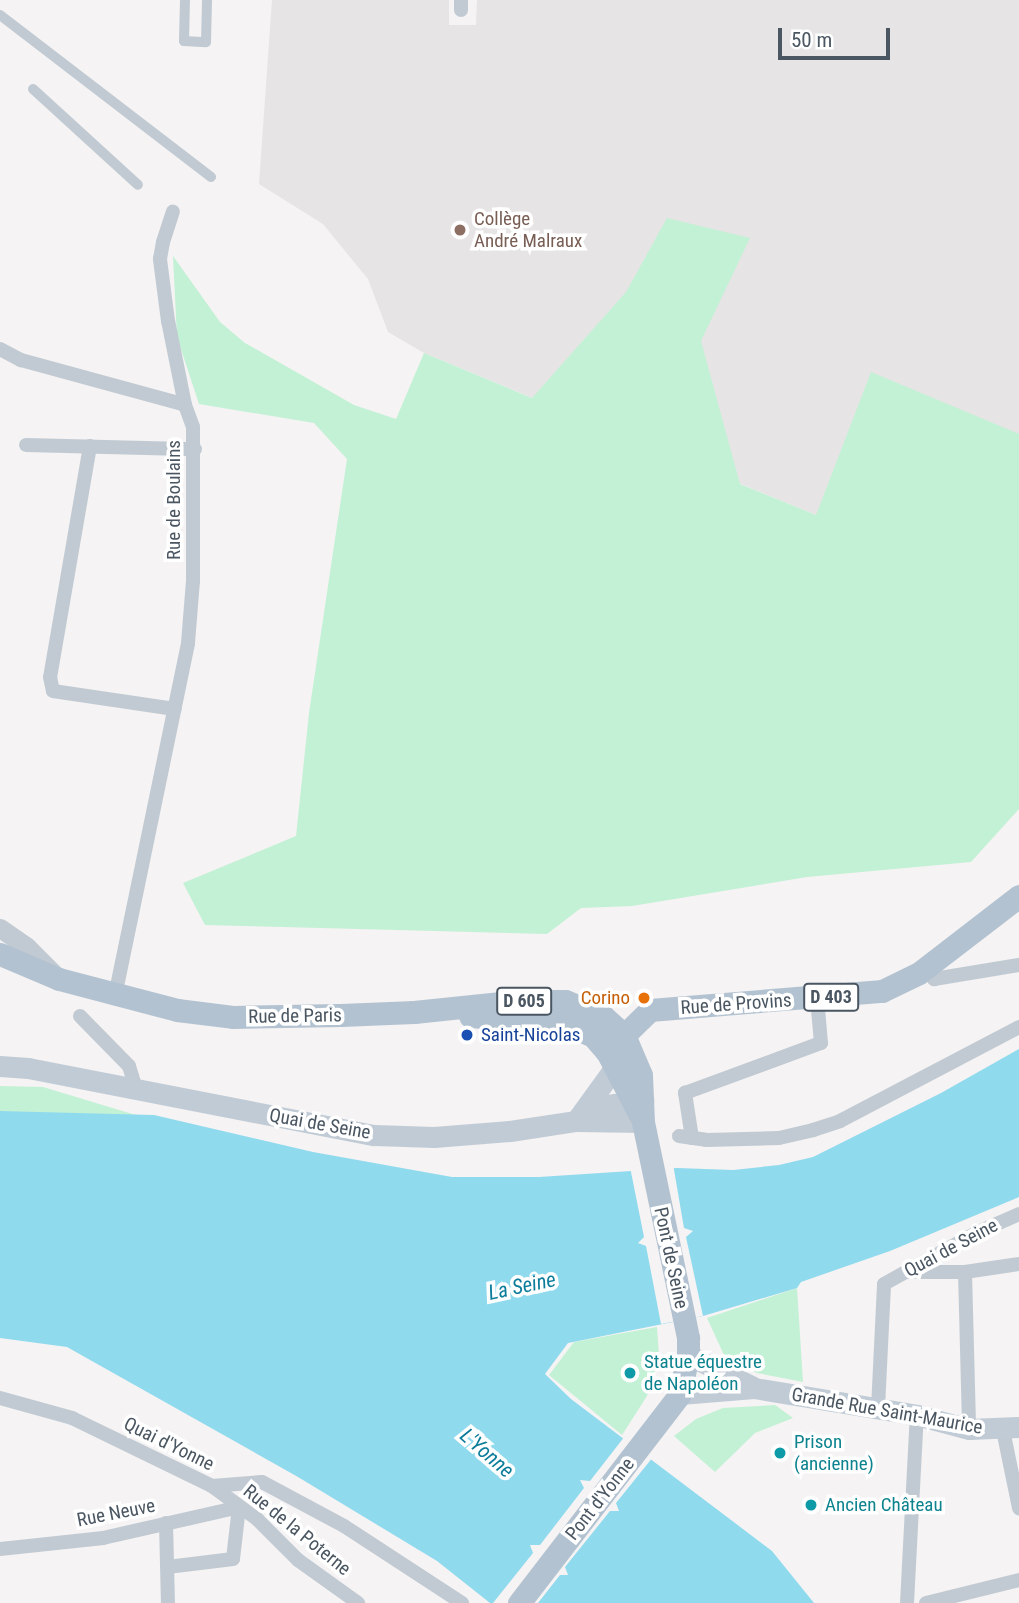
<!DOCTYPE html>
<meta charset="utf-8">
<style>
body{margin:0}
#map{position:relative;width:1019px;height:1603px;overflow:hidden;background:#f5f3f3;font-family:"Roboto Condensed",sans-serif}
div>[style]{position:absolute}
.education>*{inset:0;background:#e6e4e5}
.green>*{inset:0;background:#c3f1d5}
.water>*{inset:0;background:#90daee}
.pier>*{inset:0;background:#f5f3f3}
.pedestrian>*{height:10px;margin:-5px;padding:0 5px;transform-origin:5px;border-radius:5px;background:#c1cad2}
.minor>*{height:14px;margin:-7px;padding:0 7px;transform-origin:7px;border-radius:7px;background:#c1cad2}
.tertiary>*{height:19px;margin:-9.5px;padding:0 9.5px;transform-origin:9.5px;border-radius:9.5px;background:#c1cad2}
.secondary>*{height:21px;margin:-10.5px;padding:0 10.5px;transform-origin:10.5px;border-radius:10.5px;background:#c1cbd6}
.primary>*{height:23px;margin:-11.5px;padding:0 11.5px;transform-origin:11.5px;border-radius:11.5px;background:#b3c2d1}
.dots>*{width:19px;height:19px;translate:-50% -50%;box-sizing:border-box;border:4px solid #fff;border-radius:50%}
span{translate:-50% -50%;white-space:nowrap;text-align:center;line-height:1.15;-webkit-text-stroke:7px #fff;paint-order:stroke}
.shield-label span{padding:2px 5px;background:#fff;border:2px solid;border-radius:5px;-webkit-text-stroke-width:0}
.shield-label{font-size:18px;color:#4a5661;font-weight:700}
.education-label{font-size:19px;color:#785e54}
.left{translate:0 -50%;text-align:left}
.street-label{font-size:19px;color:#4a5661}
.food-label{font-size:19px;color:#c56008}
.right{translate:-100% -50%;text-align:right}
.transit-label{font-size:19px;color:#164399}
.culture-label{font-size:19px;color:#0d838f}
.water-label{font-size:21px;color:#0c7c9b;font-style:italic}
.scale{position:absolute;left:778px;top:28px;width:112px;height:32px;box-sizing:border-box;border:4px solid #4a5661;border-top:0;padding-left:9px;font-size:21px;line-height:24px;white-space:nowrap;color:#4a5661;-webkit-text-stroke:5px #fff;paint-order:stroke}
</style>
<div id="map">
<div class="education">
<div style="clip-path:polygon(272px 0,449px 0,449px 25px,476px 25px,477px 0,1019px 0,1019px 436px,816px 515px,424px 353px,388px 332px,368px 279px,323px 224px,259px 184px)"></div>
</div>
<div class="green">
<div style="clip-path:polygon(667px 218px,750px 238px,701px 341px,740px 484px,816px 515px,871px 372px,1019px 434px,1019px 809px,971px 862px,807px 877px,632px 906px,581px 908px,547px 934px,205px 925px,183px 883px,296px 836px,309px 713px,347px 459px,314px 423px,199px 404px,177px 337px,173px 256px,220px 322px,245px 343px,354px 405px,396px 419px,424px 353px,532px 398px,626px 292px)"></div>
<div style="clip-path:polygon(0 1086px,43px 1087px,149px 1119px,0 1119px)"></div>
<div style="clip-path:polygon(797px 1288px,803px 1382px,757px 1373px,724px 1355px,707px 1318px)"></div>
<div style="clip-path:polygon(657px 1327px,659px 1356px,647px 1396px,622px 1435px,549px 1375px,574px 1342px)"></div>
<div style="clip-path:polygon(775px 1405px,793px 1418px,755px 1433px,715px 1472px,674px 1436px,696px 1419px,723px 1408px)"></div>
</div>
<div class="water">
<div style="clip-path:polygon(1019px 1049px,1019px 1197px,890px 1251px,801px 1282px,797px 1288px,703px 1316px,568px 1343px,545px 1374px,571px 1399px,772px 1551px,814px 1603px,490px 1603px,437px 1561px,298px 1477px,67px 1347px,0 1338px,0 1111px,154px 1115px,313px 1152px,452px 1177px,539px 1177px,677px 1168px,733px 1170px,779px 1165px,813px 1157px,941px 1093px)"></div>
</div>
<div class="pier">
<div style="clip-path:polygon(673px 1164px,684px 1228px,693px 1231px,686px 1237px,703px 1316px,661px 1324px,646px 1246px,638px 1243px,644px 1237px,630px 1167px)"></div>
<div style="clip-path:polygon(625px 1436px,653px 1457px,616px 1503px,619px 1511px,610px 1511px,565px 1567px,568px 1575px,560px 1575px,538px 1603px,493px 1603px,533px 1553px,530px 1545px,540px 1545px,584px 1488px,580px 1480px,590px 1481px)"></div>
</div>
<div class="pedestrian">
<div style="left:185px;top:0;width:41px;rotate:91.4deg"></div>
<div style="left:184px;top:41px;width:22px;rotate:3deg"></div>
<div style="left:206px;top:42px;width:42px;rotate:-88.6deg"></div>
<div style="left:0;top:15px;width:266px;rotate:37.5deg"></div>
<div style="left:33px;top:89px;width:142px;rotate:42.4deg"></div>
</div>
<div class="minor">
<div style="left:461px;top:10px;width:10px;rotate:-90deg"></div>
<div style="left:0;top:349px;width:24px;rotate:28deg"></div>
<div style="left:21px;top:360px;width:170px;rotate:15.3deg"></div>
<div style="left:26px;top:445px;width:169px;rotate:1.4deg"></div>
<div style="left:90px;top:446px;width:234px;rotate:99.8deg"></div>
<div style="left:50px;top:677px;width:14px;rotate:78deg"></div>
<div style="left:53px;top:691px;width:123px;rotate:8.4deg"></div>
<div style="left:926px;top:968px;width:14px;rotate:54deg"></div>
<div style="left:934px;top:979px;width:86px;rotate:-9.4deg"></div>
<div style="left:115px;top:996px;width:360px;rotate:-78.3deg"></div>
<div style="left:188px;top:643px;width:62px;rotate:-85.4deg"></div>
<div style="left:193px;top:581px;width:154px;rotate:-90deg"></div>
<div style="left:193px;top:427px;width:23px;rotate:-110deg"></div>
<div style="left:185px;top:405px;width:86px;rotate:-101.4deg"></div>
<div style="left:168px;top:321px;width:63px;rotate:-97.4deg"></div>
<div style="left:160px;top:259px;width:17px;rotate:-80deg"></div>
<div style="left:163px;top:242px;width:32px;rotate:-72deg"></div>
<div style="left:80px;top:1016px;width:70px;rotate:45.6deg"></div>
<div style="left:129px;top:1066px;width:24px;rotate:73deg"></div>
<div style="left:679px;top:1136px;width:27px;rotate:8deg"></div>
<div style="left:706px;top:1140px;width:73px;rotate:-1.6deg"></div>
<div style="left:779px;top:1138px;width:35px;rotate:-13deg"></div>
<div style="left:813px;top:1130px;width:28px;rotate:-18deg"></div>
<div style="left:840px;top:1121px;width:202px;rotate:-27.7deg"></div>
<div style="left:692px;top:1138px;width:46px;rotate:-98.8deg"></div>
<div style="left:685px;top:1093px;width:145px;rotate:-20.2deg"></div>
<div style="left:821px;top:1043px;width:45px;rotate:-95.1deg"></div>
<div style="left:906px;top:1272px;width:59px"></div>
<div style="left:965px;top:1272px;width:55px;rotate:-8.4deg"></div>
<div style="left:965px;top:1272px;width:157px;rotate:88.5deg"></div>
<div style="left:0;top:1398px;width:75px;rotate:15.5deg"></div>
<div style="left:72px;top:1418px;width:156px;rotate:25.9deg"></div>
<div style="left:212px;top:1486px;width:50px;rotate:-4.6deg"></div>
<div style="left:262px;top:1482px;width:93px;rotate:28.2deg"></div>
<div style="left:344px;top:1526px;width:141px;rotate:33.1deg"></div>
<div style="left:878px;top:1408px;width:124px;rotate:-87.2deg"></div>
<div style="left:884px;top:1284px;width:105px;rotate:-29deg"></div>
<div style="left:976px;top:1233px;width:47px;rotate:-23.8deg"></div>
<div style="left:1003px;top:1430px;width:80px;rotate:78.4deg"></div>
<div style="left:212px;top:1486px;width:56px;rotate:36.3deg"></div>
<div style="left:257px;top:1519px;width:58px;rotate:45deg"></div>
<div style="left:298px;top:1560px;width:74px;rotate:35.6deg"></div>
<div style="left:166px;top:1523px;width:80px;rotate:88.6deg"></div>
<div style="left:0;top:1549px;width:104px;rotate:-6.1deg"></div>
<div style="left:103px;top:1538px;width:139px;rotate:-12.8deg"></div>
<div style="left:239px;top:1507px;width:52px;rotate:96.6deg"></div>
<div style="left:233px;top:1559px;width:66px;rotate:173.1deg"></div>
<div style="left:907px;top:1603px;width:188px;rotate:-87deg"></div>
<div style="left:926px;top:1603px;width:96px;rotate:-13.9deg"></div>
</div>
<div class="tertiary">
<div style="left:0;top:928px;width:32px;rotate:35deg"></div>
<div style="left:26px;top:946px;width:42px;rotate:45deg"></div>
</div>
<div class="secondary">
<div style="left:0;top:1066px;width:28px;rotate:4deg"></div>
<div style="left:28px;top:1068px;width:352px;rotate:11deg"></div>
<div style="left:374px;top:1135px;width:60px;rotate:1.9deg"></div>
<div style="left:434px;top:1137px;width:76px;rotate:-4.5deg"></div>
<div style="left:510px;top:1131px;width:67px;rotate:-8.6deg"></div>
<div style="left:576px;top:1121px;width:67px;rotate:0.9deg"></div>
<div style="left:586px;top:1108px;width:58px;rotate:-8deg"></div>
<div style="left:576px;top:1121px;width:67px;rotate:-54.2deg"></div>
<div style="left:688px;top:1355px;width:72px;rotate:26.2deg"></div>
<div style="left:680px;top:1394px;width:74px;rotate:-4.6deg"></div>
<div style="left:754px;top:1388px;width:165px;rotate:9.4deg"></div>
<div style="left:917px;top:1415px;width:54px;rotate:15.1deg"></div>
<div style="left:969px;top:1429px;width:50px;rotate:-2.3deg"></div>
</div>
<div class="primary">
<div style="left:0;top:954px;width:64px;rotate:23deg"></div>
<div style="left:59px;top:979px;width:122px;rotate:14.7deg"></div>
<div style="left:177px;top:1010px;width:56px;rotate:7.1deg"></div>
<div style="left:233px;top:1017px;width:108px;rotate:-1.1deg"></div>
<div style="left:341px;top:1015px;width:73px;rotate:-2.4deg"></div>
<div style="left:414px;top:1012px;width:105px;rotate:-6deg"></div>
<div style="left:518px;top:1001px;width:47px"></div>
<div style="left:565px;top:1001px;width:42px;rotate:22.3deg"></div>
<div style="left:604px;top:1017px;width:27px;rotate:42deg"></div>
<div style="left:624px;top:1035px;width:43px;rotate:67deg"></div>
<div style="left:641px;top:1075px;width:47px;rotate:87.6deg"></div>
<div style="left:643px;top:1122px;width:221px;rotate:78.2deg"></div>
<div style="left:688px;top:1338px;width:17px;rotate:90deg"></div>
<div style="left:688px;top:1355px;width:40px;rotate:102deg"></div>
<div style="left:680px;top:1394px;width:264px;rotate:127.6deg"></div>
<div style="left:470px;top:1016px;width:95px;rotate:4.8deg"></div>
<div style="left:565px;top:1024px;width:30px;rotate:23deg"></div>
<div style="left:593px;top:1036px;width:21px;rotate:49deg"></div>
<div style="left:607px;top:1052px;width:73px;rotate:62.4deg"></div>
<div style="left:607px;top:1052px;width:60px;rotate:-44.3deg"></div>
<div style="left:650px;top:1010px;width:233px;rotate:-4.7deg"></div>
<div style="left:882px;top:991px;width:41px;rotate:-25.9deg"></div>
<div style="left:919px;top:973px;width:126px;rotate:-37.6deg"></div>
</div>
<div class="dots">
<div style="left:460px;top:230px;background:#8d6e63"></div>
<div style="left:644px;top:998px;background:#e8710a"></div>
<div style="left:467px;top:1035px;background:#1a4fb4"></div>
<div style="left:630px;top:1373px;background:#0f9aa8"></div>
<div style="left:780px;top:1453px;background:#0f9aa8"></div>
<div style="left:811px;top:1505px;background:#0f9aa8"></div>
</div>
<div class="shield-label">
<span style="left:831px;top:997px">D 403</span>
<span style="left:524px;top:1001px">D 605</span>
</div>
<div class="education-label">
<span class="left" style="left:474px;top:230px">Collège<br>André Malraux</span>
</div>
<div class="street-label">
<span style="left:174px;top:500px;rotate:-90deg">Rue de Boulains</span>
<span style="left:736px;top:1004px;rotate:-4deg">Rue de Provins</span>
<span style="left:295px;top:1016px;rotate:-1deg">Rue de Paris</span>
<span style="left:320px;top:1124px;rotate:10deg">Quai de Seine</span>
<span style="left:951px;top:1248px;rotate:-28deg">Quai de Seine</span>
<span style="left:671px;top:1258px;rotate:78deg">Pont de Seine</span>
<span style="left:887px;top:1411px;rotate:10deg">Grande Rue Saint-Maurice</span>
<span style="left:169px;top:1444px;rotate:26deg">Quai d'Yonne</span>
<span style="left:600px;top:1499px;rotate:-52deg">Pont d'Yonne</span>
<span style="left:116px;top:1513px;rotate:-11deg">Rue Neuve</span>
<span style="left:297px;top:1530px;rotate:39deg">Rue de la Poterne</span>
</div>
<div class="food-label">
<span class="right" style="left:630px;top:998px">Corino</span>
</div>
<div class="transit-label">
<span class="left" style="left:481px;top:1035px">Saint-Nicolas</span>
</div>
<div class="culture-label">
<span class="left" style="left:644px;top:1373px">Statue équestre<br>de Napoléon</span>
<span class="left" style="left:794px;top:1453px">Prison<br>(ancienne)</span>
<span class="left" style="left:825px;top:1505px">Ancien Château</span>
</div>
<div class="water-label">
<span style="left:522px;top:1286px;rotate:-12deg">La Seine</span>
<span style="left:487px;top:1453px;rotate:41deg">L'Yonne</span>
</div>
<div class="scale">50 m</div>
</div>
